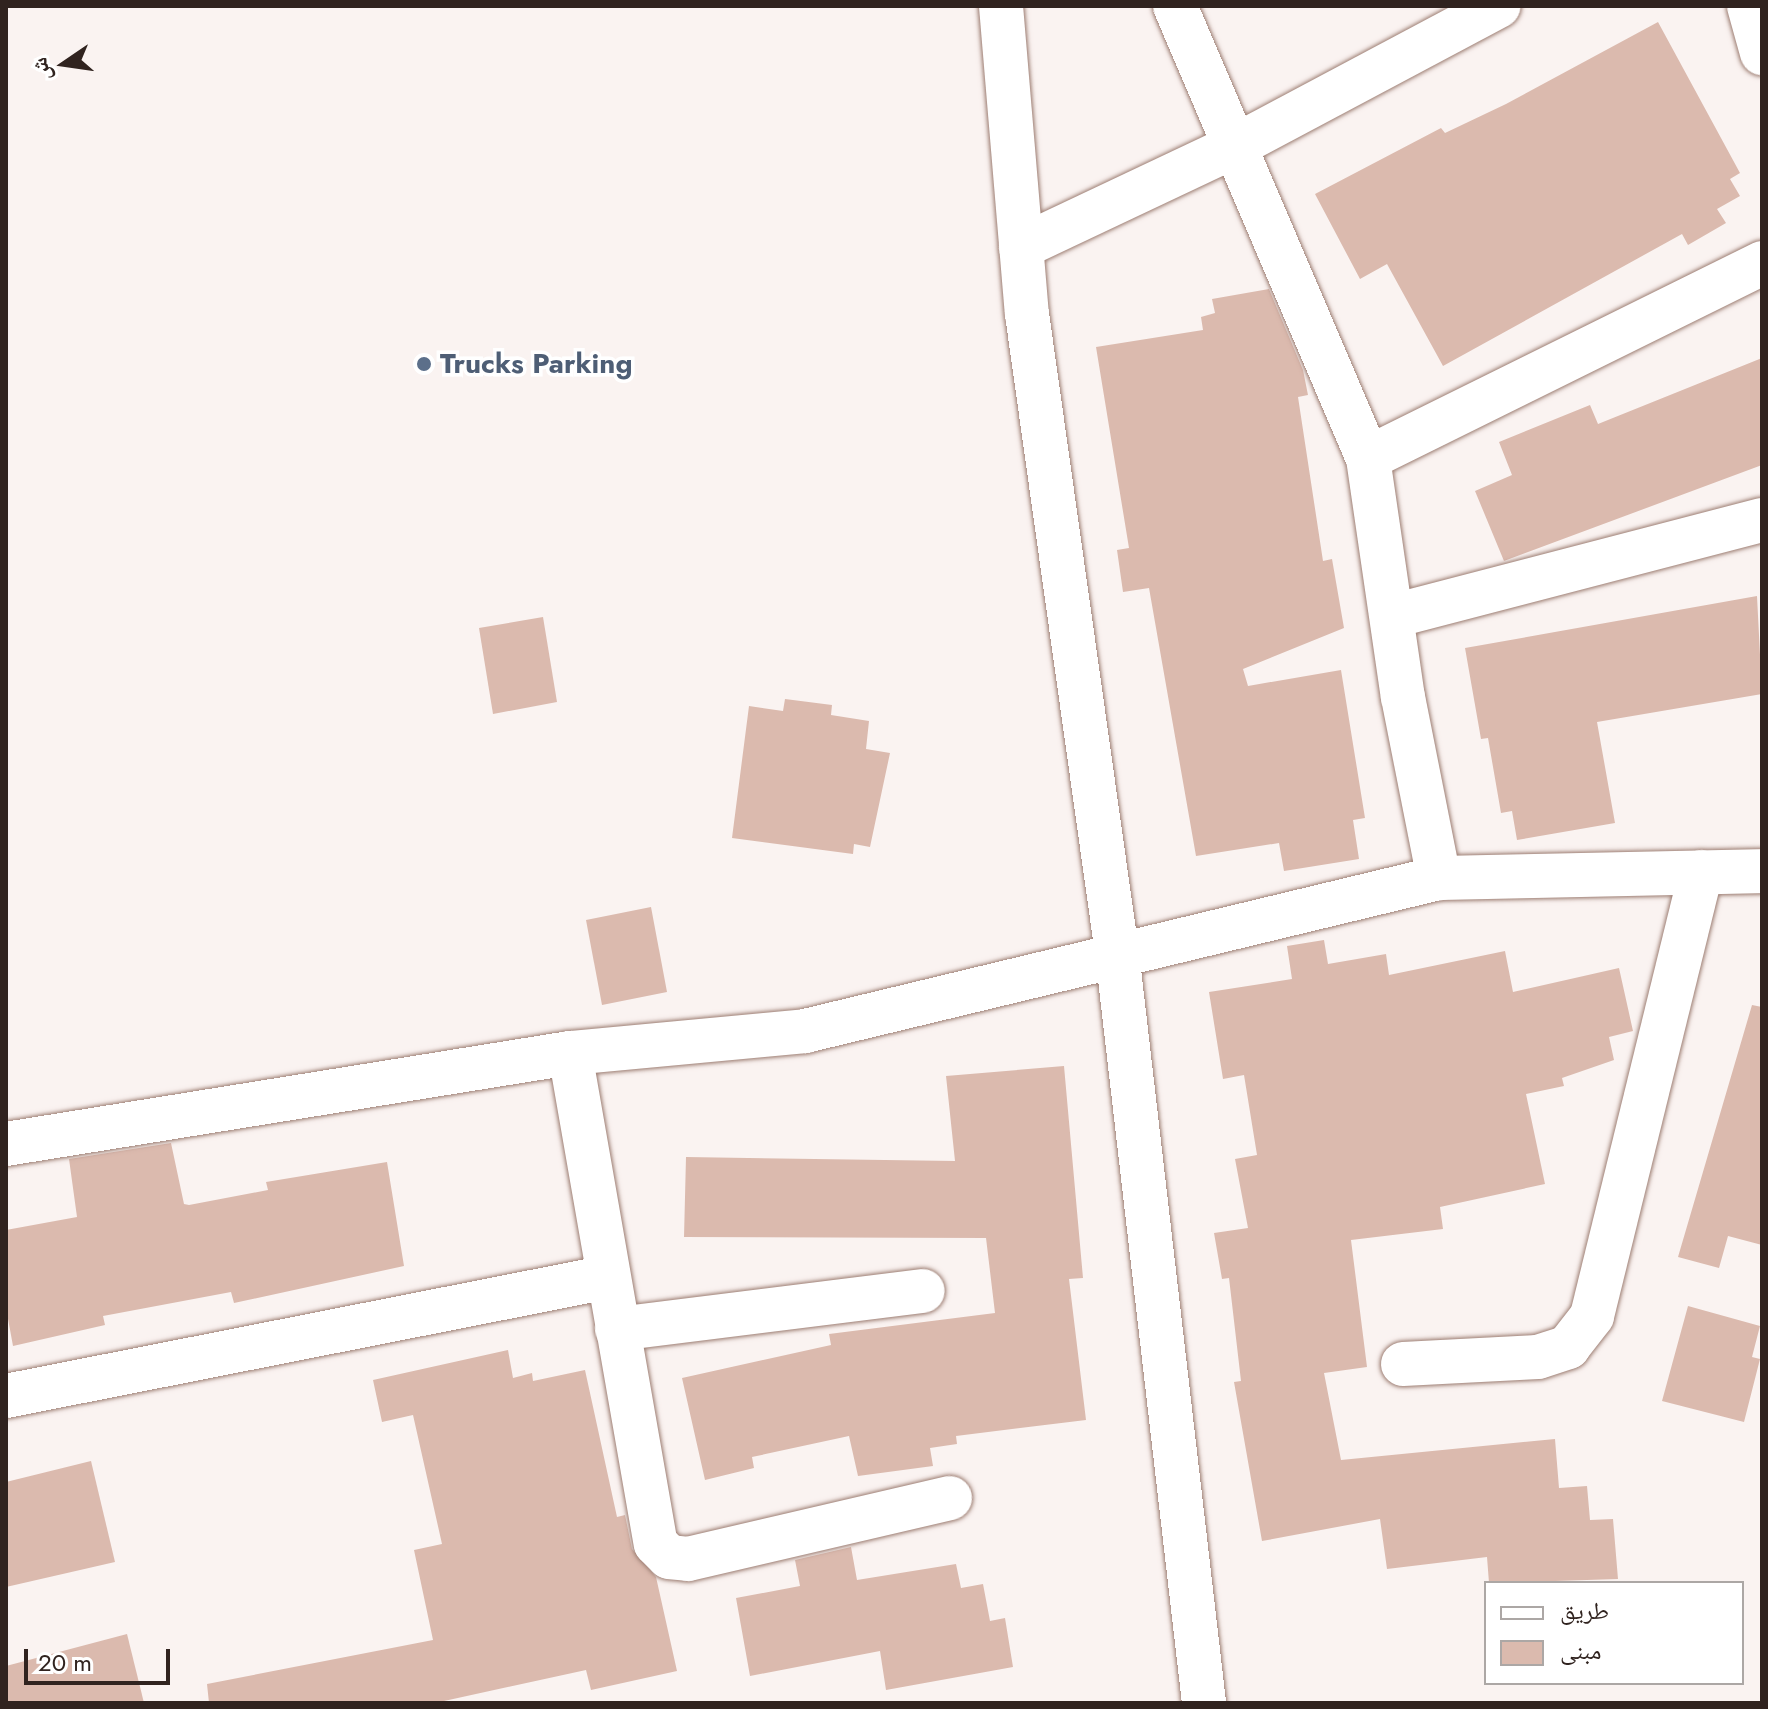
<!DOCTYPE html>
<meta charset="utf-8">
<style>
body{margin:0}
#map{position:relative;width:1768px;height:1709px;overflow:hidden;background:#faf3f1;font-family:Jost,"Noto Naskh Arabic",sans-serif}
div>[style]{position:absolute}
.building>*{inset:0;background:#dbbaae}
.roads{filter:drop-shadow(0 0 2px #9d7e73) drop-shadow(0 0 2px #9d7e73)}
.minor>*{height:44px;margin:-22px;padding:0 22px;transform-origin:22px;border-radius:22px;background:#fff}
.dots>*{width:22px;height:22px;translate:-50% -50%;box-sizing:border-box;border:4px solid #fff;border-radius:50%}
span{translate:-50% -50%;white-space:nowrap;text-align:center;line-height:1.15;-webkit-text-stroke:7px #fff;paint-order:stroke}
.service-label{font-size:28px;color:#4e5e75;font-weight:700}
.left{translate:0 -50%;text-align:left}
.frame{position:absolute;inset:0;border:8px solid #30231f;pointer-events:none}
.legend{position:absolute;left:1484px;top:1581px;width:260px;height:104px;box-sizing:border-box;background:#fff;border:2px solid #aca7a5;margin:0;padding:10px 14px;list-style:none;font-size:24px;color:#30231f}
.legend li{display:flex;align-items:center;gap:16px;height:40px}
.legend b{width:40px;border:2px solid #aca7a5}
.north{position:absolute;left:24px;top:24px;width:80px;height:80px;-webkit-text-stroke:6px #fff;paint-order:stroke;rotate:257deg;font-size:22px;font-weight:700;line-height:32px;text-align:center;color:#30231f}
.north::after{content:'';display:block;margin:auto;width:28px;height:36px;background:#30231f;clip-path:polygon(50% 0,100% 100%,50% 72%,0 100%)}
.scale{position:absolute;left:24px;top:1649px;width:146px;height:36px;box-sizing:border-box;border:4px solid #30231f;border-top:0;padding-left:10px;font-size:24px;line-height:28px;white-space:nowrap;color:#30231f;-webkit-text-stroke:6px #fff;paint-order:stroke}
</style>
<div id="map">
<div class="building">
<div style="clip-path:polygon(1658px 22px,1740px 173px,1730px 179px,1740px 196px,1717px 209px,1726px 223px,1688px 245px,1682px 234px,1443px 366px,1387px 264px,1360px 279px,1315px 194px,1441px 128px,1445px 133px,1506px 104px)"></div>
<div style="clip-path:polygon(1269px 289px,1303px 370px,1308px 395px,1298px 397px,1323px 561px,1332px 559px,1344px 628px,1243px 669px,1248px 686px,1341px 670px,1365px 818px,1353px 820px,1359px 859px,1284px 871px,1279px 843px,1196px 856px,1149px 588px,1123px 592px,1117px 550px,1129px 548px,1096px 347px,1203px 330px,1201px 317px,1215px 313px,1212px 299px)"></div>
<div style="clip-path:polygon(1762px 358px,1762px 465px,1504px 561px,1475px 491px,1512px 475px,1499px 442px,1590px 405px,1598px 424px)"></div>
<div style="clip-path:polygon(1757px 596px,1762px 694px,1597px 722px,1615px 823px,1517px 840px,1512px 811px,1501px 813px,1488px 738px,1481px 739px,1465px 648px)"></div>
<div style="clip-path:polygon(543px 617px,557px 702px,493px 714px,479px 628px)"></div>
<div style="clip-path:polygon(785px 699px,832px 705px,831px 715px,869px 721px,866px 749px,890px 753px,870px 847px,854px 844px,853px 854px,732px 838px,749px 706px,783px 711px)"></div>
<div style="clip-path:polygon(651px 907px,667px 992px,602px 1005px,586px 920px)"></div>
<div style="clip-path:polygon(1324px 940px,1328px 964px,1386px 954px,1389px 975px,1505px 951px,1513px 992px,1619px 968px,1633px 1031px,1609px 1037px,1614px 1060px,1562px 1078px,1564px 1086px,1526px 1094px,1545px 1184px,1440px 1207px,1443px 1229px,1351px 1240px,1367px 1367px,1324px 1373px,1341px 1460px,1555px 1439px,1559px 1488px,1587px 1486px,1590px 1520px,1613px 1519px,1618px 1579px,1489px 1583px,1487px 1557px,1387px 1569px,1380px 1519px,1262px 1541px,1234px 1382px,1241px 1381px,1229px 1278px,1222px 1279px,1214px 1233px,1248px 1228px,1235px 1159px,1257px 1155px,1244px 1075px,1223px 1079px,1209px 992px,1292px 979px,1287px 946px)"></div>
<div style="clip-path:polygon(1752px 1005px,1762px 1007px,1762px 1245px,1728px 1236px,1719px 1268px,1678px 1257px)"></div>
<div style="clip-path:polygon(1064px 1066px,1083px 1278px,1069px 1279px,1086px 1420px,956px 1436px,957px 1444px,930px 1448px,933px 1466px,858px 1476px,849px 1436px,752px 1457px,754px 1468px,705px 1480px,682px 1378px,831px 1345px,829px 1334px,995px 1313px,986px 1238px,684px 1237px,686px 1157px,955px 1161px,946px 1076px)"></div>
<div style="clip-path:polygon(171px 1143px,184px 1204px,189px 1205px,268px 1190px,266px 1182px,387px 1162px,404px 1266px,234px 1303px,231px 1292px,103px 1316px,105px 1325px,13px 1346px,6px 1308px,6px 1230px,77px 1217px,69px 1159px)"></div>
<div style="clip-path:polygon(1688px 1306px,1760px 1326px,1752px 1357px,1760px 1359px,1744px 1422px,1662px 1401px)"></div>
<div style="clip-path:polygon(508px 1350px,513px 1378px,532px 1373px,533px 1381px,585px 1370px,617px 1517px,625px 1515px,632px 1549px,656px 1577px,677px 1671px,591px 1690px,586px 1670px,435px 1703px,209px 1703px,207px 1684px,433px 1640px,414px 1550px,442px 1544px,413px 1415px,382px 1422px,373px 1380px)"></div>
<div style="clip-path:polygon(91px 1461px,115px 1562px,6px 1587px,6px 1482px)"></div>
<div style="clip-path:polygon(851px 1547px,857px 1580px,956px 1564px,961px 1588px,983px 1584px,990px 1621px,1005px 1618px,1013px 1667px,886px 1690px,880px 1651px,750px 1676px,736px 1598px,800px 1586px,795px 1560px)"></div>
<div style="clip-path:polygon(127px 1634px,144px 1703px,6px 1703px,6px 1666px)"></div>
</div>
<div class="roads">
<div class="minor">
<div style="left:1001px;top:6px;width:309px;rotate:85.2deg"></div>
<div style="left:1027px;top:314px;width:645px;rotate:81.98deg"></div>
<div style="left:1117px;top:953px;width:755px;rotate:83.38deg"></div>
<div style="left:1175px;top:6px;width:491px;rotate:66.9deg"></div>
<div style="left:1368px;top:458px;width:242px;rotate:81.7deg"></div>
<div style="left:1403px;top:697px;width:185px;rotate:78.8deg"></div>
<div style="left:1749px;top:6px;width:49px;rotate:74.5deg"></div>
<div style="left:1021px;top:247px;width:241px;rotate:-25.3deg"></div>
<div style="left:1239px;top:144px;width:294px;rotate:-28deg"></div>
<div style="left:1368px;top:458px;width:440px;rotate:-26.3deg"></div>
<div style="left:1393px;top:616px;width:381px;rotate:-14.6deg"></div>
<div style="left:570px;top:1053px;width:498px;rotate:80.1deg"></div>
<div style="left:656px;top:1544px;width:18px;rotate:45deg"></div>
<div style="left:669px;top:1557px;width:19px;rotate:6deg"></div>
<div style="left:688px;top:1559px;width:269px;rotate:-13.1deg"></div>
<div style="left:6px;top:1144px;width:571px;rotate:-9.17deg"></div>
<div style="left:570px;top:1053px;width:236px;rotate:-5.3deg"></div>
<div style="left:805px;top:1031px;width:652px;rotate:-13.57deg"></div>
<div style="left:1439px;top:878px;width:323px;rotate:-1.2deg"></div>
<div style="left:617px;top:1329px;width:308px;rotate:-7.1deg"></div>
<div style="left:1403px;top:1364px;width:135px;rotate:-3deg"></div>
<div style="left:1538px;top:1357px;width:32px;rotate:-18deg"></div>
<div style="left:1568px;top:1347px;width:39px;rotate:-52deg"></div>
<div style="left:1592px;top:1316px;width:457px;rotate:-76.2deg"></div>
<div style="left:6px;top:1396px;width:614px;rotate:-11.18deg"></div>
</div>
</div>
<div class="dots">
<div style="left:424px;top:364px;background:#5c6f8a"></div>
</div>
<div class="service-label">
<span class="left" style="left:440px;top:364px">Trucks Parking</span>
</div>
<div class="frame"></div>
<ul class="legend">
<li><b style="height:10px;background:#fff"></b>طريق</li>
<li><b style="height:22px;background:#dbbaae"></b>مبنى</li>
</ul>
<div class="north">ش</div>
<div class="scale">20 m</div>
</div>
